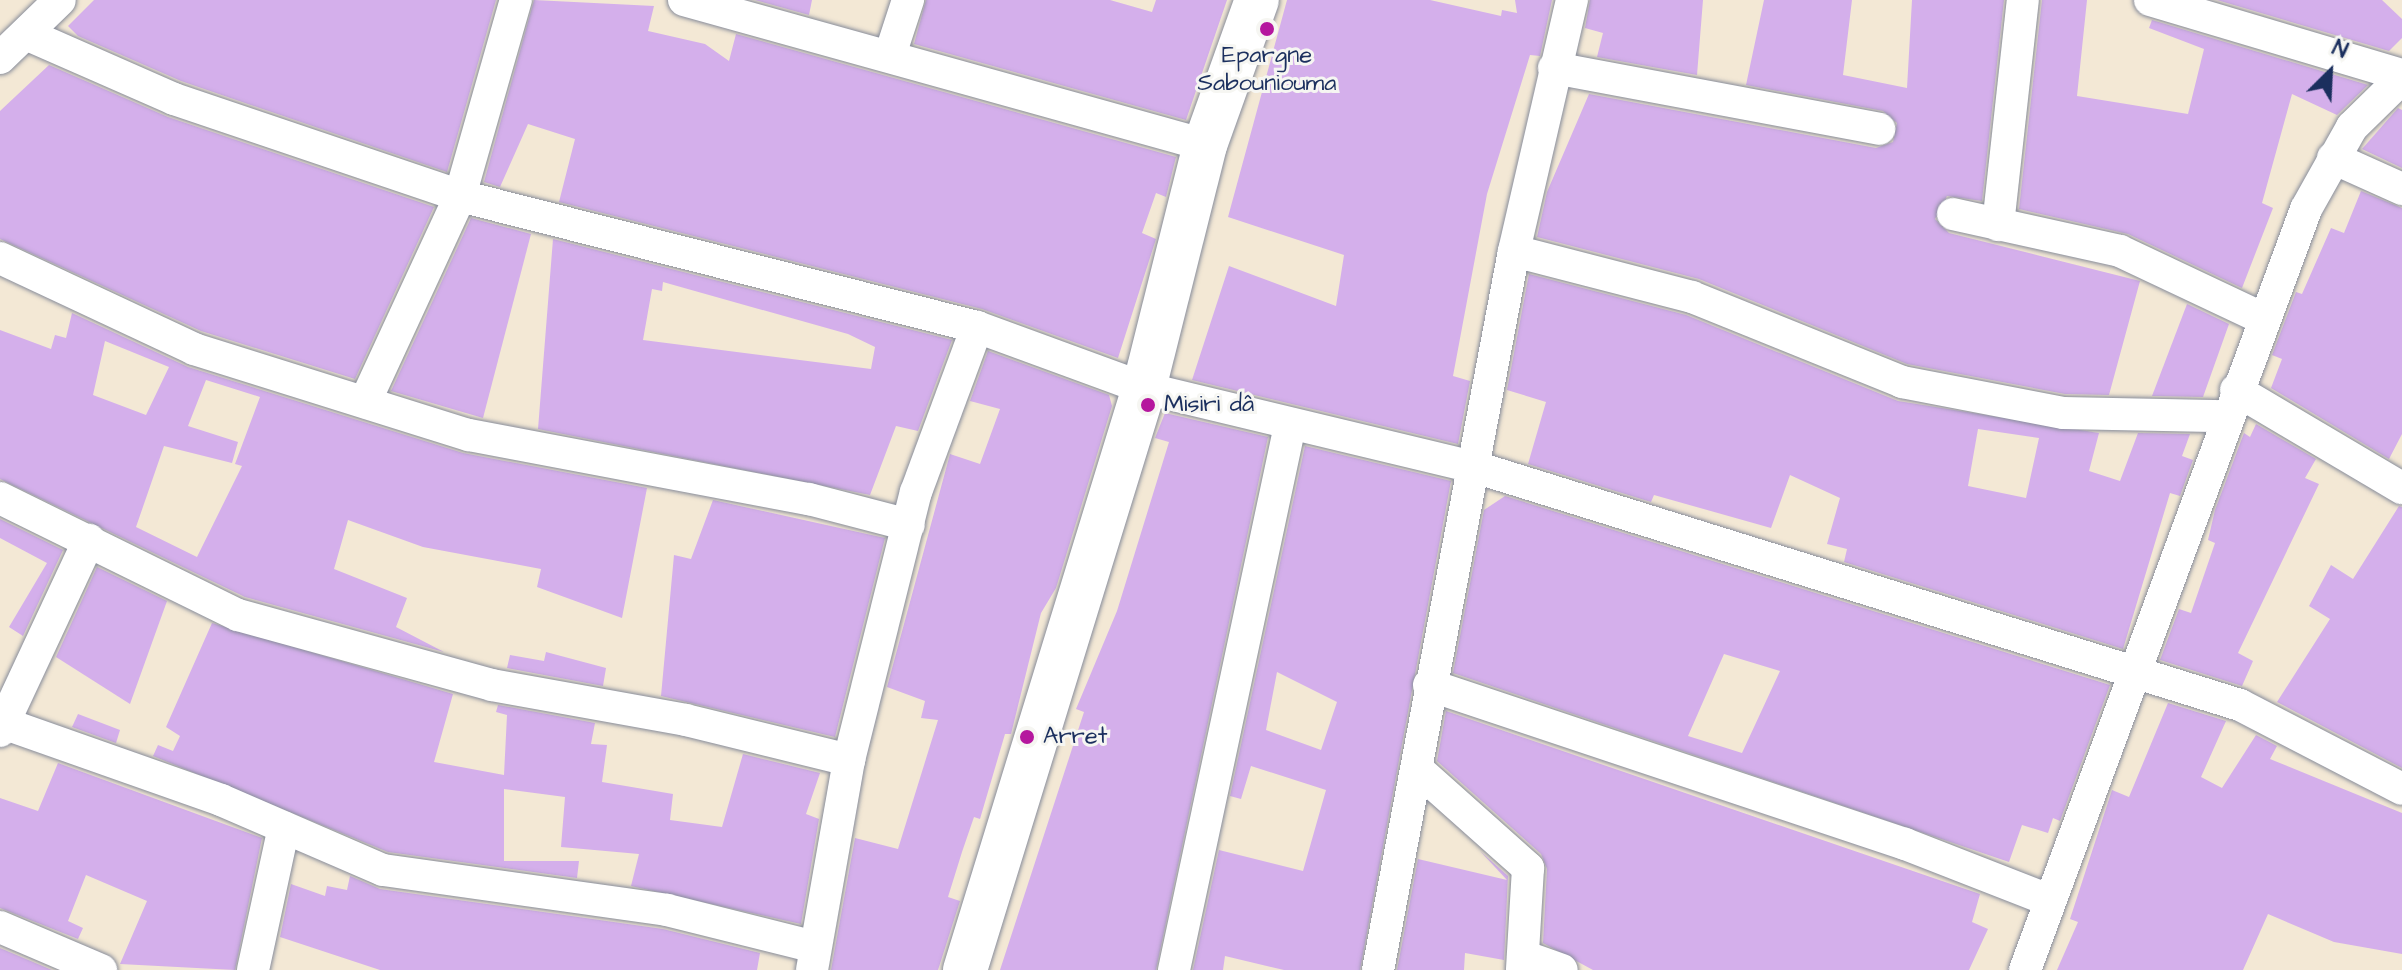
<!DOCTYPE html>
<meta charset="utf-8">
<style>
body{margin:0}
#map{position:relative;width:2402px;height:970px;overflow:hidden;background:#f3e8d5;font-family:"Architects Daughter",sans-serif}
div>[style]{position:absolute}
.building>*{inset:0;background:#d4afeb}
.roads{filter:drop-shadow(0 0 2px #878c9a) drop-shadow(0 0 2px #878c9a)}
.street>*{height:32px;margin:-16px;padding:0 16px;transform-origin:16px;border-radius:16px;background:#fff}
.secondary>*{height:44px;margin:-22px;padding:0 22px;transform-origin:22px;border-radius:22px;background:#fff}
.dots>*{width:22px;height:22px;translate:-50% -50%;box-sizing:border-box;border:4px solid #f6f6f2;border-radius:50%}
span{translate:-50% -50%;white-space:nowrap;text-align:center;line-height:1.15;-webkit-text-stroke:6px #f6f6f2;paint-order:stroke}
.poi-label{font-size:24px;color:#1b2f5e}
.left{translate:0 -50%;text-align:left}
.north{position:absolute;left:2290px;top:32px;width:80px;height:80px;-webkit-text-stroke:6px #f6f6f2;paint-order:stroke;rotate:24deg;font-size:22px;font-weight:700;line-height:32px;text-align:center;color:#1b2f5e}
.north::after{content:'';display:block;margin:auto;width:28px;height:36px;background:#1b2f5e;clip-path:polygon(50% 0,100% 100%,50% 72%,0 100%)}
</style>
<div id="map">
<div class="building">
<div style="clip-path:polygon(94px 0,496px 0,447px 172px,181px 81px,78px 36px,68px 26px)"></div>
<div style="clip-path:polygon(534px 0,654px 6px,648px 31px,705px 44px,729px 61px,736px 34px,1176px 157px,1166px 197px,1156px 193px,1142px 233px,1156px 239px,1118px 358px,982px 309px,559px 202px,575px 139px,528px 124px,500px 187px,484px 182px)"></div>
<div style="clip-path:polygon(755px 0,812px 0,809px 15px)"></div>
<div style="clip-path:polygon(926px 0,1110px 0,1152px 12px,1156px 0,1227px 0,1186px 120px,914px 44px)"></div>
<div style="clip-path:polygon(1287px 0,1430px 0,1501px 16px,1502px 10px,1517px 13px,1515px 0,1552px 0,1540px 56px,1530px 55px,1487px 194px,1453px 376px,1470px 381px,1458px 444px,1192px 380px,1229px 266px,1336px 306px,1344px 255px,1228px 217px)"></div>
<div style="clip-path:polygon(1590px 0,1703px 0,1697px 75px,1597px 57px,1603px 33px,1585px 28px)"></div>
<div style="clip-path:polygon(1764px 0,1852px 0,1843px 75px,1907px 88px,1912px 0,2004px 0,1982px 201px,1947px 196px,1935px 219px,1949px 233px,2140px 281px,2109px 395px,2065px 394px,1907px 364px,1699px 279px,1537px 237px,1547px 192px,1589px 94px,1876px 148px,1893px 142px,1897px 123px,1883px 111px,1746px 85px)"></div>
<div style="clip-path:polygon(2042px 0,2087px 0,2077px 96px,2188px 114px,2204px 49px,2149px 28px,2152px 20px,2368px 85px,2337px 115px,2292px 94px,2262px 203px,2273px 208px,2242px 288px,2128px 234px,2019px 209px)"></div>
<div style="clip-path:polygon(2217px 0,2382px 0,2402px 19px,2402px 38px,2389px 51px)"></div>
<div style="clip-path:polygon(49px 65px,168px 117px,434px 207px,355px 379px,201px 331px,0 239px,0 111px)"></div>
<div style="clip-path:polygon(2398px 108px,2402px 110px,2402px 168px,2362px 149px)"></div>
<div style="clip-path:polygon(2361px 191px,2402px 208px,2402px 434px,2389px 459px,2271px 388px,2282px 359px,2272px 355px,2296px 292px,2302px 294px,2331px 228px,2344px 233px)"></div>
<div style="clip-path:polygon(471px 218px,531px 234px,483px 418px,391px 391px)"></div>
<div style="clip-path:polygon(evenodd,553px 239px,952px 340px,918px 431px,896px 426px,870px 495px,538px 429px,553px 239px,663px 282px,848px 334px,875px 347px,871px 369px,643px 340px,652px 289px,662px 291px,663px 282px)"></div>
<div style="clip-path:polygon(evenodd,1529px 274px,1686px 315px,1898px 401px,2099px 433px,2089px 471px,2120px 481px,2138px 433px,2190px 434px,2182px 456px,2193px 460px,2180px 496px,2170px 493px,2123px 649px,1844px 562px,1847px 549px,1827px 544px,1840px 498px,1790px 475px,1771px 528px,1654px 495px,1651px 502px,1528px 464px,1546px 402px,1507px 390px,1529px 274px,1978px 429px,2039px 438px,2026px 498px,1968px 486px,1978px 429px)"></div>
<div style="clip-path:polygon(2187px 304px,2229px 324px,2203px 397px,2152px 396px)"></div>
<div style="clip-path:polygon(evenodd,72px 313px,188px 367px,463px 453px,647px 488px,622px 618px,537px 587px,541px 569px,423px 547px,348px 520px,334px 569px,407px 598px,396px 627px,444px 652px,245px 597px,0 479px,0 330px,51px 349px,55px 335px,66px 338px,72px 313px,105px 341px,169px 367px,146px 415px,93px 395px,105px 341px,72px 313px,206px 380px,260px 397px,235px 464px,242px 466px,197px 557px,136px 527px,164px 446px,232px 463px,238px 442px,188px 426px,206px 380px)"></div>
<div style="clip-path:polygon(988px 351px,1109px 395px,1112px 406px,1056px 588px,1041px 613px,1011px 734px,1005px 734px,980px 819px,974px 817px,962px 852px,948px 897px,960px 901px,938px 970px,831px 970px,855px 838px,898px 849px,938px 720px,921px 718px,925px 701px,887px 687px,950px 454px,980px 464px,1000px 409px,970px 401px)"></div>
<div style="clip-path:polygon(1165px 413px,1268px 437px,1156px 970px,1000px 970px,1084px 712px,1076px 709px,1117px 611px,1169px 442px,1155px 438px)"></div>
<div style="clip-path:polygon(2256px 424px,2316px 459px,2305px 478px,2319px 484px,2238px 653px,2253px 661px,2242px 686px,2160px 660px,2179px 609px,2191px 613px,2215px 543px,2208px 540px,2215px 510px,2244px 433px,2250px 437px)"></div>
<div style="clip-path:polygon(evenodd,1305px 446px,1451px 481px,1360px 970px,1284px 970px,1225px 956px,1223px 970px,1193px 970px,1219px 850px,1303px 871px,1326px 790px,1251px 766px,1241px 799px,1230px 796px,1305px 446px,1277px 672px,1337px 702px,1321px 750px,1266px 730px,1277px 672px)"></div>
<div style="clip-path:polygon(evenodd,1505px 496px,2110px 685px,2060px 821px,2053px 818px,2048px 833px,2022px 825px,2009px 862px,1453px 673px,1484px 510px,1505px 496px,1724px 654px,1780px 671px,1742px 753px,1688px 736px,1724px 654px)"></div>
<div style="clip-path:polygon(713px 500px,885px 538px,835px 737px,661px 696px,674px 555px,691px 559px)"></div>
<div style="clip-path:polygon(2399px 506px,2402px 507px,2402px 768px,2277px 702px,2330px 619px,2309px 606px,2331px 565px,2353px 579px)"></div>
<div style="clip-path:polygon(0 519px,63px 550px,23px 636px,9px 627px,47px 563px,0 538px)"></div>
<div style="clip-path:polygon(97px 567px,167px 601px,130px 704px,56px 657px)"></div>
<div style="clip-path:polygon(212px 623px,453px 694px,434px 762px,504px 775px,507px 715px,496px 712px,498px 705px,595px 723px,591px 744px,607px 745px,602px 782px,673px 794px,670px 820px,722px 827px,743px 754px,820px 773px,806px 814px,819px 819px,801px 924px,631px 886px,639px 854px,561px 847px,565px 797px,504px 789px,504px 861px,579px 861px,577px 878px,388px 852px,153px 756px,158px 745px,173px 751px,180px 736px,166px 727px)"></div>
<div style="clip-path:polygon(546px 652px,606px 668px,603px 686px,507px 668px,510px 655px,544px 661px)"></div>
<div style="clip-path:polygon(2168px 703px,2226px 721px,2201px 777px,2222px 788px,2256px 735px,2277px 746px,2270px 759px,2402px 813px,2402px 954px,2334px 942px,2268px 914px,2243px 970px,2057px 970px,2078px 922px,2070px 919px,2112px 790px,2129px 797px)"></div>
<div style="clip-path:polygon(1446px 711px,1980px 894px,1972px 922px,1988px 929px,1969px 970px,1593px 970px,1543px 943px,1547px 869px,1541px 854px,1437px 761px)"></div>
<div style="clip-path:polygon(78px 714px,120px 730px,116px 743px,72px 727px)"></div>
<div style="clip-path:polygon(58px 763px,262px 838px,235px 970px,120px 964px,147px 901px,86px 875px,68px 921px,83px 928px,78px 939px,0 908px,0 798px,38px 811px)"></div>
<div style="clip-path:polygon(1480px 851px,1508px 876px,1504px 960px,1465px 953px,1464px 970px,1397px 970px,1418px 859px,1507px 880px)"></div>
<div style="clip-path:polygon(350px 876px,380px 889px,663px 929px,760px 953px,757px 970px,380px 970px,280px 937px,291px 884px,325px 896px,327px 886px,347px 890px)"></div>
<div style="clip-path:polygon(0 948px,52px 970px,0 970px)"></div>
</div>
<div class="roads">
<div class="street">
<div style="left:684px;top:0;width:541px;rotate:15.55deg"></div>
<div style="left:2150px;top:0;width:263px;rotate:16.6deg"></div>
<div style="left:26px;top:34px;width:162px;rotate:23.7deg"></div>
<div style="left:174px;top:99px;width:302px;rotate:18.7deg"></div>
<div style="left:460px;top:196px;width:533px;rotate:14.22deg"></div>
<div style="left:977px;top:327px;width:178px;rotate:20.1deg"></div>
<div style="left:1144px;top:388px;width:343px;rotate:13.5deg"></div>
<div style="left:1478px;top:468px;width:798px;rotate:17.28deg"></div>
<div style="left:2240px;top:705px;width:182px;rotate:27.4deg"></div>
<div style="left:891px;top:52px;width:55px;rotate:-71.9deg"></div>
<div style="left:0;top:58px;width:83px;rotate:-44deg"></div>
<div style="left:1554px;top:68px;width:331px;rotate:10.6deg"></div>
<div style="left:2333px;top:158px;width:76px;rotate:24.2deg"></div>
<div style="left:1953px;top:214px;width:171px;rotate:12.5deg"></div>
<div style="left:2120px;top:251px;width:159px;rotate:25.3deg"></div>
<div style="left:1998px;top:225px;width:226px;rotate:-83.7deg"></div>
<div style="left:1514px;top:251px;width:184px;rotate:14.5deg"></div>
<div style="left:1692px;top:297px;width:227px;rotate:22deg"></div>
<div style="left:1902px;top:382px;width:164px;rotate:10.9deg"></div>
<div style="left:2063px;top:413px;width:163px;rotate:1.1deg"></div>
<div style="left:0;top:258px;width:214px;rotate:25.1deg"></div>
<div style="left:194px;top:349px;width:288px;rotate:17.4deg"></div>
<div style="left:469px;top:435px;width:346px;rotate:10.7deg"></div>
<div style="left:809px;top:499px;width:103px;rotate:14.6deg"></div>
<div style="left:2236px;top:390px;width:193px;rotate:30.6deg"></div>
<div style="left:365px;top:402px;width:227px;rotate:-65.2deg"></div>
<div style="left:460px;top:196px;width:204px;rotate:-74.1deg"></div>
<div style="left:0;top:498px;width:265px;rotate:26.2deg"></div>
<div style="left:238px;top:615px;width:263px;rotate:15.4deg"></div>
<div style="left:492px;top:685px;width:197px;rotate:10.2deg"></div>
<div style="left:686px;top:720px;width:168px;rotate:13.8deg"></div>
<div style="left:1429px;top:685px;width:502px;rotate:18.47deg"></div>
<div style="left:1905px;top:844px;width:155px;rotate:21.3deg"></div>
<div style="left:0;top:722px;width:234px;rotate:19.4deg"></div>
<div style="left:221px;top:800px;width:176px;rotate:23.4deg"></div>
<div style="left:383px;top:870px;width:287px;rotate:8deg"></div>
<div style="left:667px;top:910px;width:148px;rotate:14deg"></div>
<div style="left:0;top:731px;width:211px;rotate:-65deg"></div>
<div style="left:1417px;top:769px;width:149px;rotate:41.7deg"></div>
<div style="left:1528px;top:868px;width:102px;rotate:93.4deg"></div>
<div style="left:0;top:927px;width:110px;rotate:23.1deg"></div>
<div style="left:1523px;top:956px;width:41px;rotate:19.7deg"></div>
<div style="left:253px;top:970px;width:146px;rotate:-77.8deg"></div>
<div style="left:812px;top:970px;width:213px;rotate:-80deg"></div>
<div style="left:849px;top:760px;width:276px;rotate:-76deg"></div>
<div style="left:916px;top:492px;width:176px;rotate:-69.7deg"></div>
<div style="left:1174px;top:970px;width:557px;rotate:-77.98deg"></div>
<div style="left:1378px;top:970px;width:732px;rotate:-79.29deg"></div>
<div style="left:1514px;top:251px;width:258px;rotate:-77deg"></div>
<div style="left:2025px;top:970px;width:811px;rotate:-69.73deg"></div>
<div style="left:2306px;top:209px;width:94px;rotate:-60.7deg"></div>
<div style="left:2352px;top:127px;width:70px;rotate:-44.4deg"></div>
</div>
<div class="secondary">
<div style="left:965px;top:970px;width:609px;rotate:-72.9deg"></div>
<div style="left:1144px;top:388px;width:251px;rotate:-75.9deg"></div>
<div style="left:1205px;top:145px;width:154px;rotate:-70.3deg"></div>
</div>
</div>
<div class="dots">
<div style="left:1267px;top:29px;background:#b5179e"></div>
<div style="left:1148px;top:405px;background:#b5179e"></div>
<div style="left:1027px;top:737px;background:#b5179e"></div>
</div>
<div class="poi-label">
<span style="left:1267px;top:70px">Epargne<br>Sabouniouma</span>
<span class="left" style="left:1164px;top:405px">Misiri dâ</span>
<span class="left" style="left:1043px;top:737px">Arret</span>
</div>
<div class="north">N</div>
</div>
